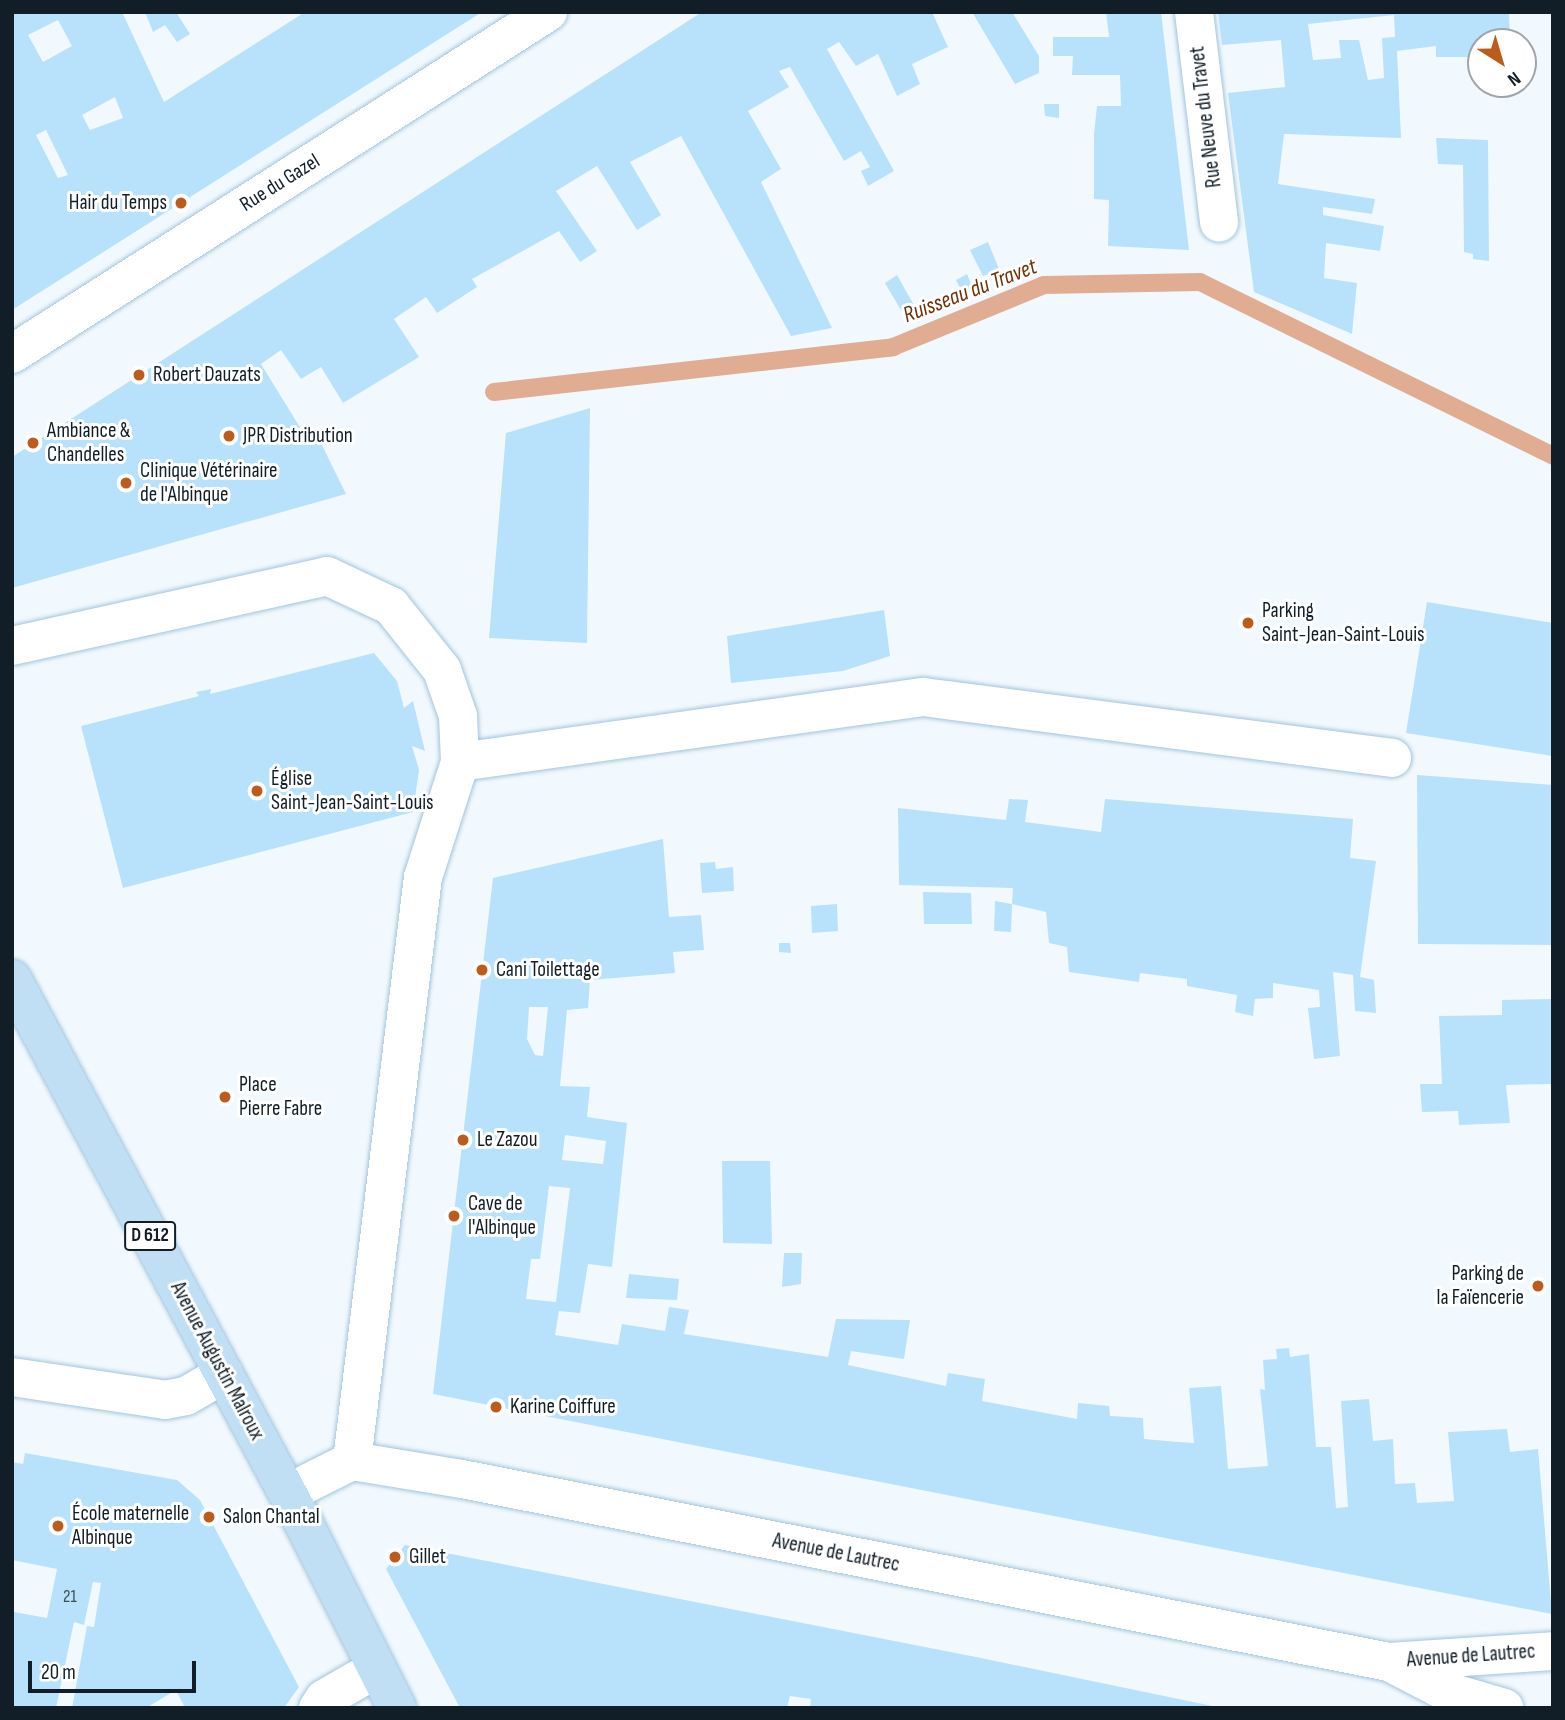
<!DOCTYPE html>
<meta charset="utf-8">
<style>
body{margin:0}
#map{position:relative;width:1565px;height:1720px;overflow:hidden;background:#f2f9fe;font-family:"Sofia Sans Condensed",sans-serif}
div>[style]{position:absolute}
.stream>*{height:18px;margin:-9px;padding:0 9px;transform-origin:9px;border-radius:9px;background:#e1ad92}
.building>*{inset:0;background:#b8e1fc}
.roads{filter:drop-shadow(0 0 2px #a2c4dc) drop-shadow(0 0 2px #a2c4dc)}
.minor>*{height:38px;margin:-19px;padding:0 19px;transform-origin:19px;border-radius:19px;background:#fff}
.tertiary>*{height:38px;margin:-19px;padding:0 19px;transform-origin:19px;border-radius:19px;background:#fff}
.secondary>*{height:38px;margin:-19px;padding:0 19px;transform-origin:19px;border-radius:19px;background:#fff}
.primary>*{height:38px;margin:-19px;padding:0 19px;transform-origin:19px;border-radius:19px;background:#c0dff4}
.dots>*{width:19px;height:19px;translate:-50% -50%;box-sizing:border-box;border:4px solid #fff;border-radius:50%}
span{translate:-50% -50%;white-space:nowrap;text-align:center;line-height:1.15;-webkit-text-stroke:6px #fff;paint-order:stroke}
.number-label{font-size:18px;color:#3b4f5c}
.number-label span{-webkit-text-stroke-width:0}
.shield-label span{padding:2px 5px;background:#fff;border:2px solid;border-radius:5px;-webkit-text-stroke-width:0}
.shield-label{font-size:19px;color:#111e27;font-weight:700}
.street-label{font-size:21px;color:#111e27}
.poi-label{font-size:21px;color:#111e27}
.right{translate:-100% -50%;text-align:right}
.left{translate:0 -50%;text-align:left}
.water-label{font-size:23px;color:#6f3005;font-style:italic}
.frame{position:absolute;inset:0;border:14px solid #111e27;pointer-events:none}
.north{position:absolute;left:1467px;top:28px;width:70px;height:70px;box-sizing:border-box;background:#fff;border:2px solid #a0a5a9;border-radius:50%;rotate:143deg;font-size:19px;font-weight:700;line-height:28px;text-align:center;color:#111e27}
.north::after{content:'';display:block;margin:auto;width:24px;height:32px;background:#bc5b1c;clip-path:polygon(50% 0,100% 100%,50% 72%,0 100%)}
.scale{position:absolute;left:28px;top:1661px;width:168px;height:32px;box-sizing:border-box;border:4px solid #111e27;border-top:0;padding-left:9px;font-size:21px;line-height:24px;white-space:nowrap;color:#111e27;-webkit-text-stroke:5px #fff;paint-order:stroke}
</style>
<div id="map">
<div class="stream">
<div style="left:494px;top:392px;width:402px;rotate:-6.4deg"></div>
<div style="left:893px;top:347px;width:163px;rotate:-22.3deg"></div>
<div style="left:1044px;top:285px;width:156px;rotate:-1.1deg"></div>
<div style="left:1200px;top:282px;width:394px;rotate:26.2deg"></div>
</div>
<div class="building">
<div style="clip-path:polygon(evenodd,12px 12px,122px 12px,164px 102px,305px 12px,482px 12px,12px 310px,12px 12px,58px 20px,72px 46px,43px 62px,28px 35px,58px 20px,12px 12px,115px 97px,123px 118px,90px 130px,82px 115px,115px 97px,12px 12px,46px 130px,68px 175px,58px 178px,36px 135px,46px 130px)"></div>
<div style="clip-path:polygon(145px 12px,176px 12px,190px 34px,177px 42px,165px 25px,153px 32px)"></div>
<div style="clip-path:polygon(702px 12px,932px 12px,948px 47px,912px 64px,920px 84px,897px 96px,878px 54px,856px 66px,839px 42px,827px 49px,894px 171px,868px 186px,861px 171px,870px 167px,861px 151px,844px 161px,790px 67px,779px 71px,789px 87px,748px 111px,781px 169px,761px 182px,832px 328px,791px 336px,681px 136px,630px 162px,661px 215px,637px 230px,597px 166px,556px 191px,597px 251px,580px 262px,559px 231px,472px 279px,477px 287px,437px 313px,426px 297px,394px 319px,419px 357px,343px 403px,321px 367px,301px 379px,281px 350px,261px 364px,309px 442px,318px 437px,346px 494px,12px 588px,12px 457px)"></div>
<div style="clip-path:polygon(972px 12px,1012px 12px,1039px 56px,1039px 73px,1015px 84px)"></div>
<div style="clip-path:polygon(1106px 12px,1161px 12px,1189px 250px,1108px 246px,1109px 200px,1094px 199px,1094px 134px,1097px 106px,1121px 106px,1120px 75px,1072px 75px,1073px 56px,1053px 56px,1053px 37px,1109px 37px)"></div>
<div style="clip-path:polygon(evenodd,1218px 12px,1509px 12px,1510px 42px,1481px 42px,1481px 57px,1436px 57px,1436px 46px,1397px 51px,1401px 138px,1284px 134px,1278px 184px,1375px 199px,1372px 214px,1323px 207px,1323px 215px,1384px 226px,1380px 251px,1326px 243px,1324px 278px,1357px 283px,1352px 334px,1254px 292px,1228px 93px,1285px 87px,1281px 40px,1222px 45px,1218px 12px,1394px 15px,1395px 37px,1382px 38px,1384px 78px,1368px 80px,1359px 40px,1339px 40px,1341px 58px,1313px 60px,1308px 24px,1394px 15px)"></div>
<div style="clip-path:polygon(1044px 104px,1059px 104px,1059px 118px,1045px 116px)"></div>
<div style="clip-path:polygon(1436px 138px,1488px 140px,1489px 261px,1473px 259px,1473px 254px,1464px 252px,1463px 165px,1438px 164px)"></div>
<div style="clip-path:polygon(988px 242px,999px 269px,983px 276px,970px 250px)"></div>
<div style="clip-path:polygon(967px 274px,972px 286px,962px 292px,956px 280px)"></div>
<div style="clip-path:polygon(897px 275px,915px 307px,902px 312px,885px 283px)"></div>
<div style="clip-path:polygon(590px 408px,587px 643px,489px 638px,506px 433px)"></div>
<div style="clip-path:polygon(1427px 602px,1553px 623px,1553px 756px,1406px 733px)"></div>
<div style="clip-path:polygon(884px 610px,890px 656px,843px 671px,731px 683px,727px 636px)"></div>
<div style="clip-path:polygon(374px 653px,397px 681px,404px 708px,413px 701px,425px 751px,412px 746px,419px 770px,413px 812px,123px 888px,81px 726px,199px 696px,196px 692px,211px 689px,210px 694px)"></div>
<div style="clip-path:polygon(1417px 775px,1553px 785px,1553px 945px,1418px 944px)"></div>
<div style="clip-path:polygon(1009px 799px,1028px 800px,1025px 822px,1101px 832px,1105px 799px,1353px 819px,1350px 858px,1376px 861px,1360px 977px,1374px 980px,1376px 1013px,1355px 1011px,1353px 975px,1333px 972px,1340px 1056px,1314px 1059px,1308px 1008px,1320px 1007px,1319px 990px,1273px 983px,1273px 998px,1255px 999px,1253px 1016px,1235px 1012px,1237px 995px,1187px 986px,1187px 979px,1140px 973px,1139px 982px,1069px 972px,1067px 947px,1049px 943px,1046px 912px,1012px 904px,1013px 888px,899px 885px,898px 808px,1006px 820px)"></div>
<div style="clip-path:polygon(evenodd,663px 839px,669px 917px,701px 915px,704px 950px,673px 952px,675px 973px,590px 980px,588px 1008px,567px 1010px,560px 1086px,590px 1087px,587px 1117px,627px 1123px,612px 1267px,588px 1264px,580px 1313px,559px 1311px,555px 1335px,618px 1345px,622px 1324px,665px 1331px,669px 1307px,689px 1310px,684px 1334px,828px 1357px,836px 1319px,910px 1320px,904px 1359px,851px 1351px,848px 1365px,946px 1386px,948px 1373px,985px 1379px,982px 1401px,1077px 1419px,1078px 1403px,1109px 1406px,1110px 1416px,1143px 1418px,1144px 1439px,1178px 1442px,1194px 1443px,1189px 1388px,1221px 1386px,1228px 1469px,1268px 1466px,1260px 1389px,1265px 1390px,1263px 1360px,1277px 1359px,1276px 1349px,1289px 1348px,1290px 1357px,1309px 1354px,1316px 1447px,1331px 1447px,1336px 1508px,1348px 1507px,1341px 1401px,1369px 1399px,1373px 1441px,1393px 1439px,1395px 1484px,1415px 1483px,1417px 1503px,1454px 1501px,1448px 1432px,1507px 1429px,1510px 1452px,1538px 1449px,1552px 1614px,433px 1394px,493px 878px,663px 839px,529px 1007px,548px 1007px,543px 1056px,535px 1055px,527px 1039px,529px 1007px,663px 839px,565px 1135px,606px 1141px,603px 1164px,562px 1160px,565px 1135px,663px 839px,549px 1186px,570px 1188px,556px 1302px,526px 1299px,531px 1259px,540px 1259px,549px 1186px)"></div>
<div style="clip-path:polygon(715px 862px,716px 869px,733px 867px,734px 891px,702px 893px,700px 863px)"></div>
<div style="clip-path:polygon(923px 892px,971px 893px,972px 924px,924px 924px)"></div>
<div style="clip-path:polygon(995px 901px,1012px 904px,1011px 932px,994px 931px)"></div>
<div style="clip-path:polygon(837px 904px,838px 931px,812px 933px,811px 906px)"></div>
<div style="clip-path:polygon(779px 943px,790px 943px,791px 953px,779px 952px)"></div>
<div style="clip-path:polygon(1553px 999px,1553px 1084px,1506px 1085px,1510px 1123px,1459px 1125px,1458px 1111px,1422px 1112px,1420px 1084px,1442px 1084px,1439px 1016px,1502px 1015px,1502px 1000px)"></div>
<div style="clip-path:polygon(722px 1161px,770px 1161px,772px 1244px,723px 1243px)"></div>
<div style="clip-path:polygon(784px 1253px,802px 1253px,801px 1284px,782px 1287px)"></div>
<div style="clip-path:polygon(629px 1274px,679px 1279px,677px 1300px,626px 1298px)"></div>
<div style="clip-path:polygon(25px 1453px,177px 1480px,200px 1500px,299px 1687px,284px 1708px,185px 1708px,176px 1690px,146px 1708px,72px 1708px,87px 1626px,94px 1627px,101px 1583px,93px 1582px,84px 1625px,74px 1622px,56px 1708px,12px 1708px,14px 1612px,47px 1618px,57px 1569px,12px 1560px,12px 1462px,23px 1464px)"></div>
<div style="clip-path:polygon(405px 1545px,976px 1657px,1222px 1708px,810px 1708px,811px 1699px,790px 1696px,787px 1708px,460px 1708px,386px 1569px)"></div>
</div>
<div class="roads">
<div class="minor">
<div style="left:1194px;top:12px;width:212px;rotate:83.2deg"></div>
<div style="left:12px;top:646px;width:323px;rotate:-12.5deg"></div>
<div style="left:327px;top:576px;width:71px;rotate:25.1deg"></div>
<div style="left:391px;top:606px;width:82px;rotate:51.4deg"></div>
<div style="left:442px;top:670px;width:49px;rotate:70.8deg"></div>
<div style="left:458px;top:716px;width:46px;rotate:87.5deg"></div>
<div style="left:460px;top:762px;width:121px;rotate:107.8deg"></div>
<div style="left:423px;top:877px;width:588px;rotate:96.93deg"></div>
<div style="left:460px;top:762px;width:468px;rotate:-8deg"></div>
<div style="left:923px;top:697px;width:473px;rotate:7.4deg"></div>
<div style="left:12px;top:1377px;width:155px;rotate:8.5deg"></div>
<div style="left:165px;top:1400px;width:21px;rotate:-11deg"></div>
<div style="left:186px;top:1396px;width:44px;rotate:-30.1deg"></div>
<div style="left:318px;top:1708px;width:11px;rotate:-56deg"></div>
<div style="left:324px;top:1699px;width:60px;rotate:-30deg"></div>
</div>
<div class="tertiary">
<div style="left:12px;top:354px;width:636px;rotate:-32.54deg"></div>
</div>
<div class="secondary">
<div style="left:288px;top:1493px;width:72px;rotate:-26.6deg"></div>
<div style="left:352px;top:1461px;width:111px;rotate:9.3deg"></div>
<div style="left:462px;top:1479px;width:945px;rotate:11.17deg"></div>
<div style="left:1389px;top:1662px;width:61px;rotate:27.4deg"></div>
<div style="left:1443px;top:1690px;width:64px;rotate:16.4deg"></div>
<div style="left:1389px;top:1662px;width:164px;rotate:-3.8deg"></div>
</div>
<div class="primary">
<div style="left:12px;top:979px;width:614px;rotate:61.81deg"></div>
<div style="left:302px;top:1520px;width:211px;rotate:63.2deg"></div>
</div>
</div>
<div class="dots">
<div style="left:181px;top:203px;background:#bc5b1c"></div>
<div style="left:139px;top:375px;background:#bc5b1c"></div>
<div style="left:229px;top:436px;background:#bc5b1c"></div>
<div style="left:33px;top:443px;background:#bc5b1c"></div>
<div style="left:126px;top:483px;background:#bc5b1c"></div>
<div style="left:1248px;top:623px;background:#bc5b1c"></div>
<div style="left:257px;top:791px;background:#bc5b1c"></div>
<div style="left:482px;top:970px;background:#bc5b1c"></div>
<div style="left:225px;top:1097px;background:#bc5b1c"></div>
<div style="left:463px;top:1140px;background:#bc5b1c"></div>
<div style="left:454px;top:1216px;background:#bc5b1c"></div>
<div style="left:1538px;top:1286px;background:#bc5b1c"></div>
<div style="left:496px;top:1407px;background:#bc5b1c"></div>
<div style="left:209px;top:1517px;background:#bc5b1c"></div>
<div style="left:58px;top:1526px;background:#bc5b1c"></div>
<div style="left:395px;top:1557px;background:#bc5b1c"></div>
</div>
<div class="number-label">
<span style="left:70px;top:1597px">21</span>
</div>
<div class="shield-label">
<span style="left:150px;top:1236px">D 612</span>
</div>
<div class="street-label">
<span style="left:1206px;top:117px;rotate:-97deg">Rue Neuve du Travet</span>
<span style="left:280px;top:183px;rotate:-32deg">Rue du Gazel</span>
<span style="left:217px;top:1361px;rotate:62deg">Avenue Augustin Malroux</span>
<span style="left:836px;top:1553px;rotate:11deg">Avenue de Lautrec</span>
<span style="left:1471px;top:1656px;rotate:-4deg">Avenue de Lautrec</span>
</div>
<div class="poi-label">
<span class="right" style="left:167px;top:203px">Hair du Temps</span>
<span class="left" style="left:153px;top:375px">Robert Dauzats</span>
<span class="left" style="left:47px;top:443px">Ambiance &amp;<br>Chandelles</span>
<span class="left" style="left:243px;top:436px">JPR Distribution</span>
<span class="left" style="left:140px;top:483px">Clinique Vétérinaire<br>de l'Albinque</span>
<span class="left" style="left:1262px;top:623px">Parking<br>Saint-Jean-Saint-Louis</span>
<span class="left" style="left:271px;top:791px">Église<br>Saint-Jean-Saint-Louis</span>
<span class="left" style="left:496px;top:970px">Cani Toilettage</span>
<span class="left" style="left:239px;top:1097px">Place<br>Pierre Fabre</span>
<span class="left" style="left:477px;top:1140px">Le Zazou</span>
<span class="left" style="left:468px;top:1216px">Cave de<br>l'Albinque</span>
<span class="right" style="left:1524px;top:1286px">Parking de<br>la Faïencerie</span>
<span class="left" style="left:510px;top:1407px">Karine Coiffure</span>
<span class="left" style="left:72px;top:1526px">École maternelle<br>Albinque</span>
<span class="left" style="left:223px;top:1517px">Salon Chantal</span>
<span class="left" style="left:409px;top:1557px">Gillet</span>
</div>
<div class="water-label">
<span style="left:970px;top:291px;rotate:-21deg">Ruisseau du Travet</span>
</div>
<div class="frame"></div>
<div class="north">N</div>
<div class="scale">20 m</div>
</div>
